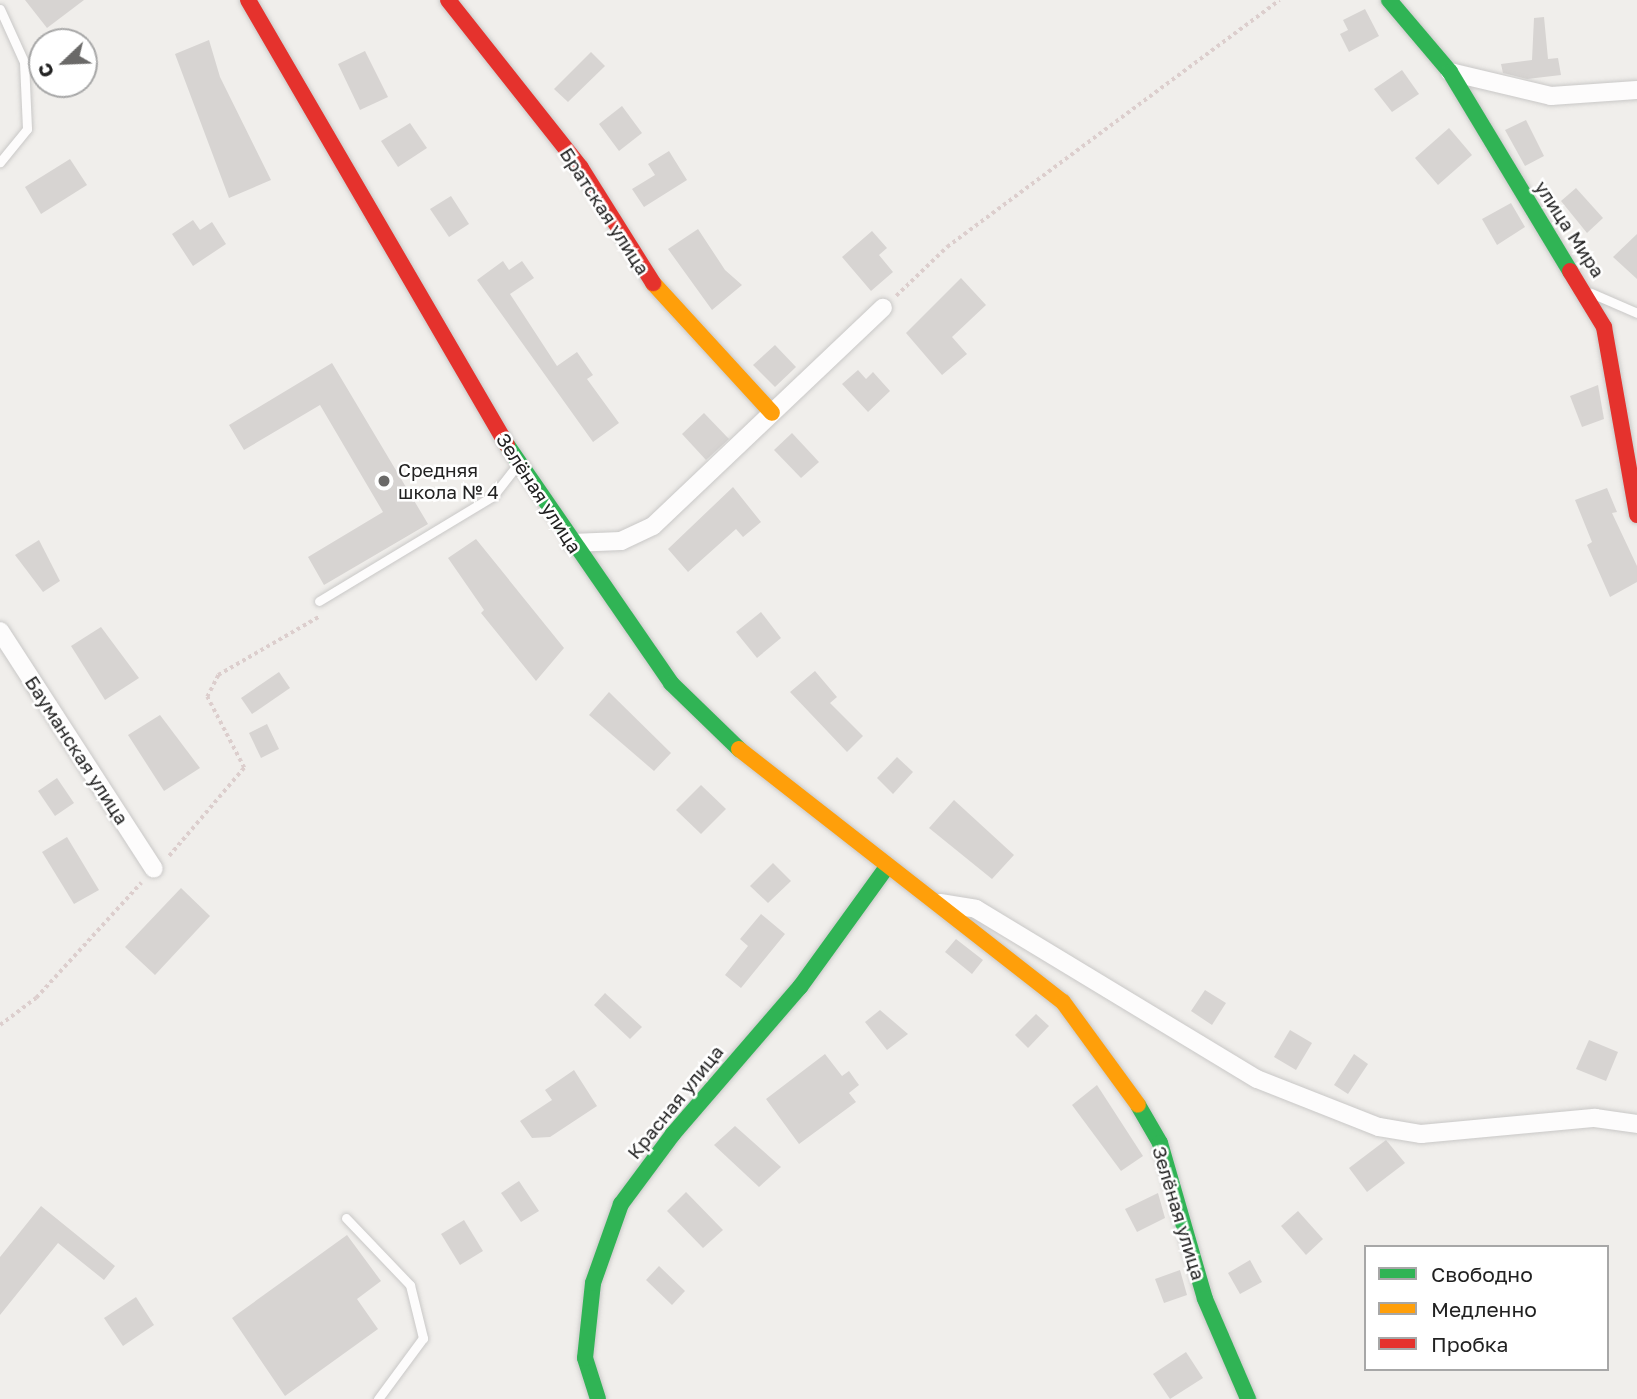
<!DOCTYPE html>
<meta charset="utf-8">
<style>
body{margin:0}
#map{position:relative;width:1637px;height:1399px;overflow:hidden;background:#f0eeeb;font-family:"Golos Text",sans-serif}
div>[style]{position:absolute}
.building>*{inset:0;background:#d7d4d2}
.path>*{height:3.5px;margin-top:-1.75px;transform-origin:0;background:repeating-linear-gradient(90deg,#dccecd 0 3.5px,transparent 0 7px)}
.roads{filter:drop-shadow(0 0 2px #c9c8c7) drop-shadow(0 0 2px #c9c8c7)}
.lane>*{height:9px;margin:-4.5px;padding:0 4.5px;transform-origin:4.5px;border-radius:4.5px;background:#fdfcfc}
.street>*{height:18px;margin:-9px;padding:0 9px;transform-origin:9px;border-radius:9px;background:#fdfcfc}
.fast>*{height:16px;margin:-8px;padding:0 8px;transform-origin:8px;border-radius:8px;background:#30b455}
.slow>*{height:16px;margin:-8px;padding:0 8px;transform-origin:8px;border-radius:8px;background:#ff9f0a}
.jam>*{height:16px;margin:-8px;padding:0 8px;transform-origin:8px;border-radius:8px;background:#e5322d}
.dots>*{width:19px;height:19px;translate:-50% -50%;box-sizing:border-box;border:4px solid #fff;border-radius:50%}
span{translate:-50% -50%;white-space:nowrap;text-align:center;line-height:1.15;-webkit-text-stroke:5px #fff;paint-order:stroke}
.street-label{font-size:19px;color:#222}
.poi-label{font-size:19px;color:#222}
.left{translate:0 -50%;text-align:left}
.legend{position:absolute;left:1364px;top:1245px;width:245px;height:126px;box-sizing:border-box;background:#fff;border:2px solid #a7a7a7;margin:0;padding:9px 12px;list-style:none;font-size:21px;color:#222}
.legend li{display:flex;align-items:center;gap:14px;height:35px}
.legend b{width:35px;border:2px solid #a7a7a7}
.north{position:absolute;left:28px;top:28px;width:70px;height:70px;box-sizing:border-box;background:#fff;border:2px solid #a7a7a7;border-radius:50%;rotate:247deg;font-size:19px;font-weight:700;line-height:28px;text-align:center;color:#222}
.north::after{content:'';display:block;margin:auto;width:24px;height:32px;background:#6a6968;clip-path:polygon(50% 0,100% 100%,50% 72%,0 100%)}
</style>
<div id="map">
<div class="building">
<div style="clip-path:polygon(25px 0,84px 0,47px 28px)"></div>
<div style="clip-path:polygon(1365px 9px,1379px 36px,1349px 52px,1340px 34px,1348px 30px,1343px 20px)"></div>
<div style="clip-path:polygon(1544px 17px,1548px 59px,1558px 58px,1561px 75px,1527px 79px,1503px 73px,1501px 64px,1532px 60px,1534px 18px)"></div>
<div style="clip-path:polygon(209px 40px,220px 77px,271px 180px,229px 198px,175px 54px)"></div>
<div style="clip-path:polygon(365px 51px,388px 97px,360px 110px,338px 64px)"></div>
<div style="clip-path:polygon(591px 52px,605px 66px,568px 102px,554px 89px)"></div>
<div style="clip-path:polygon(1402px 70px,1419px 94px,1392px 112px,1374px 89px)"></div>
<div style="clip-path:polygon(622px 106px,642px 133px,619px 151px,599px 124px)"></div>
<div style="clip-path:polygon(1526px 120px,1544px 156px,1525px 166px,1505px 130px)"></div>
<div style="clip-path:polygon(410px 123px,427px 148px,398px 167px,381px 141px)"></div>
<div style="clip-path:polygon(1449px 128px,1472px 155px,1438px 185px,1415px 158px)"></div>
<div style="clip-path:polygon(669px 151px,687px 180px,644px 207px,632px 189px,655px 175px,648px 164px)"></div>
<div style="clip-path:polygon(70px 159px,87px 185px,41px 214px,25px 187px)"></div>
<div style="clip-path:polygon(1576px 188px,1603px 218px,1587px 233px,1561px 201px)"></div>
<div style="clip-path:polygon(451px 196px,469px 224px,449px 237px,430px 209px)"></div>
<div style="clip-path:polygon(1511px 203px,1525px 227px,1497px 245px,1482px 219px)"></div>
<div style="clip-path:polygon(193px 220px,200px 230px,212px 222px,226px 244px,193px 266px,172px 234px)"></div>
<div style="clip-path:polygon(698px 229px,725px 270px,742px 285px,712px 310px,668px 249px)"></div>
<div style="clip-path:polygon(872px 231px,887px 248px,879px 255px,893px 272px,871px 291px,842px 257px)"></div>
<div style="clip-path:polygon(1637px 234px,1637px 279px,1613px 257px)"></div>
<div style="clip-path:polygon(503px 261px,509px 270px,522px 261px,534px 278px,510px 294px,557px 366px,577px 352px,593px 375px,587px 379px,619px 423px,593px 442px,477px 280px)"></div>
<div style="clip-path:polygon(961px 278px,986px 305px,952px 337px,967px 354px,942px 375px,906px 333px)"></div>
<div style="clip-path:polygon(775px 345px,796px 367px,775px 387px,753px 365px)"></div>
<div style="clip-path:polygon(332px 363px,428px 524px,324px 585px,308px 557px,383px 512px,320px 405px,244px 450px,229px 425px)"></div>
<div style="clip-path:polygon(858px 370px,866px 379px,873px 372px,890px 391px,868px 412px,842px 384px)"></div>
<div style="clip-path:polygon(1598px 385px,1604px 419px,1582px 427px,1570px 396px)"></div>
<div style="clip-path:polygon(704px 413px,729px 439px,706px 460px,682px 434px)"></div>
<div style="clip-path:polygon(792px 433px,819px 462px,801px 478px,774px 450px)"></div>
<div style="clip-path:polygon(733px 487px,761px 522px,743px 537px,736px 529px,688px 572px,668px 549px)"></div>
<div style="clip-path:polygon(1607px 488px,1617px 512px,1612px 513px,1637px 566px,1637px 582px,1610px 597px,1587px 545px,1592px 542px,1575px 500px)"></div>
<div style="clip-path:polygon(476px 539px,564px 648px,536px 681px,481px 613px,484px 610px,448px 558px)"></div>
<div style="clip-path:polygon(39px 540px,60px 581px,43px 592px,15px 555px)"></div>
<div style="clip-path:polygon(761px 612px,781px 638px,757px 658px,736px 632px)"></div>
<div style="clip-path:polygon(101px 627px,139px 678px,105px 700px,71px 646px)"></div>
<div style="clip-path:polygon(815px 671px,837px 697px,830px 703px,863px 736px,847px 752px,790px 692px)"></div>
<div style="clip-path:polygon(279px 672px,290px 688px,252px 714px,241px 698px)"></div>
<div style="clip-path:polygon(609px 692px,671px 753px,654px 771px,589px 715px)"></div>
<div style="clip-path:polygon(160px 715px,200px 768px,164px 791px,128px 735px)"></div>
<div style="clip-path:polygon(267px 724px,279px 749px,261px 758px,249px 733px)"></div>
<div style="clip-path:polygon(897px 757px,913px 772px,893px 794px,877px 778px)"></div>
<div style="clip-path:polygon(57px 778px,74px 803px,55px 816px,38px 791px)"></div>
<div style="clip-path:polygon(701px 785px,726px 809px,701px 834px,676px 810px)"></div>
<div style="clip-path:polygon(954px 800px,1014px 855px,992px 879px,929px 828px)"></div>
<div style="clip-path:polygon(67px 837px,99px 890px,74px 904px,42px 852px)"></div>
<div style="clip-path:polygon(773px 863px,791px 881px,768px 903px,750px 886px)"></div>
<div style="clip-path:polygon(181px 888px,210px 916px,155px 975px,125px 947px)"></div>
<div style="clip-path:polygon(761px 914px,785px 934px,741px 988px,725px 975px,748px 946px,740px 939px)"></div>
<div style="clip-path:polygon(956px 939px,983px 960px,972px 974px,945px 952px)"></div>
<div style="clip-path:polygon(1205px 990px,1226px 1003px,1212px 1025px,1191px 1011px)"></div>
<div style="clip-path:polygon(605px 993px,642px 1027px,630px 1039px,594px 1005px)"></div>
<div style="clip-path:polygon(880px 1010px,908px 1034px,887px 1050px,865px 1022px)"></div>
<div style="clip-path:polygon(1036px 1014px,1049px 1026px,1028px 1048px,1015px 1035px)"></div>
<div style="clip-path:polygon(1290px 1030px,1312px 1043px,1296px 1070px,1274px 1057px)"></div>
<div style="clip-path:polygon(1589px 1040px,1618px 1052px,1606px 1081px,1576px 1069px)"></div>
<div style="clip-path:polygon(825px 1054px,842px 1076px,849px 1071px,859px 1085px,849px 1093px,856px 1102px,799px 1144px,766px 1099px)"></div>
<div style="clip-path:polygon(1354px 1054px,1368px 1064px,1348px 1094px,1334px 1085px)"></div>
<div style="clip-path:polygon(574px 1070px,597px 1106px,550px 1137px,532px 1138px,520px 1121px,552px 1100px,545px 1090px)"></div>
<div style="clip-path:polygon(1097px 1085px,1143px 1156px,1121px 1171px,1072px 1105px)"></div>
<div style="clip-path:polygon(735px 1126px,781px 1167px,759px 1187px,714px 1145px)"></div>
<div style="clip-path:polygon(1386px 1140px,1405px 1163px,1367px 1192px,1349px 1168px)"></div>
<div style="clip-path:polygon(519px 1181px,539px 1211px,521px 1222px,501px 1193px)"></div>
<div style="clip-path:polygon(686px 1192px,723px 1230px,703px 1248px,667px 1211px)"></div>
<div style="clip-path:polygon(1158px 1193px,1165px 1218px,1137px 1232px,1125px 1209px)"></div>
<div style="clip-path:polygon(41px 1206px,115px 1266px,104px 1280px,58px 1243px,0 1315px,0 1257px)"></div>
<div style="clip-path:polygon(1298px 1211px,1323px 1239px,1306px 1255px,1281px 1226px)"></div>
<div style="clip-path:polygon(464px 1220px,483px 1251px,460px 1265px,441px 1234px)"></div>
<div style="clip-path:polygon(347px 1235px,381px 1281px,357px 1299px,378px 1329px,285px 1396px,232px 1318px)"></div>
<div style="clip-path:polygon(1250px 1260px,1262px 1282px,1240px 1294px,1228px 1273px)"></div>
<div style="clip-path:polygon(659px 1266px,685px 1291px,672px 1305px,646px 1280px)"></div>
<div style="clip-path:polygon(1180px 1270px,1187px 1295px,1164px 1303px,1155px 1279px)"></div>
<div style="clip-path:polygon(136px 1297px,154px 1325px,123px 1346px,104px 1318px)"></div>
<div style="clip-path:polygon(1186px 1352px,1203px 1378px,1170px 1399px,1153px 1374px)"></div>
</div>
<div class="path">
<div style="left:896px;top:296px;width:71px;rotate:-43.9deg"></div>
<div style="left:947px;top:247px;width:414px;rotate:-36.6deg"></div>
<div style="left:169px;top:856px;width:116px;rotate:-49.6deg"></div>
<div style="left:244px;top:768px;width:80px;rotate:-117.5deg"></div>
<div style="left:207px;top:697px;width:25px;rotate:-63deg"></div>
<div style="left:218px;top:675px;width:118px;rotate:-30deg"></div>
<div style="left:0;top:1025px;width:45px;rotate:-36.9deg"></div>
<div style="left:36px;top:998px;width:156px;rotate:-47.6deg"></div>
</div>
<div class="roads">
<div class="lane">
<div style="left:0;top:9px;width:58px;rotate:65.6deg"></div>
<div style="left:24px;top:62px;width:67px;rotate:87.4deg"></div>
<div style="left:27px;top:129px;width:43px;rotate:129.3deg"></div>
<div style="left:1591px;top:293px;width:50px;rotate:23.5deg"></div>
<div style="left:319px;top:601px;width:203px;rotate:-31.1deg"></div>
<div style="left:493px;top:496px;width:39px;rotate:-52deg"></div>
<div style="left:346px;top:1218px;width:93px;rotate:46.3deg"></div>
<div style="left:410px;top:1285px;width:55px;rotate:76.2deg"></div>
<div style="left:423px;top:1338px;width:76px;rotate:126.4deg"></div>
</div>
<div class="street">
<div style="left:1450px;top:72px;width:104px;rotate:13.4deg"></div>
<div style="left:1551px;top:96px;width:86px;rotate:-4deg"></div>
<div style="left:572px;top:543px;width:49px;rotate:-2.3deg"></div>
<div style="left:621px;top:541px;width:35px;rotate:-25deg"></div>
<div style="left:653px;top:526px;width:317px;rotate:-43.5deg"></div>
<div style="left:0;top:631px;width:283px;rotate:57.1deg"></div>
<div style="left:940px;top:903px;width:36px;rotate:9deg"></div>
<div style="left:976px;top:909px;width:328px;rotate:31.2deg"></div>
<div style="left:1257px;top:1079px;width:131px;rotate:21.5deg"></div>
<div style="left:1379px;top:1127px;width:43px;rotate:9.5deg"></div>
<div style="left:1421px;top:1134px;width:175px;rotate:-5.3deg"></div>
<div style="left:1595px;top:1118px;width:42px;rotate:8.1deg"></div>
</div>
<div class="fast">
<div style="left:1389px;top:0;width:94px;rotate:49.7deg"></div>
<div style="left:1450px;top:72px;width:232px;rotate:58.9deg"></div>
<div style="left:507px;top:445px;width:289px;rotate:55.4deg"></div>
<div style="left:671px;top:683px;width:95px;rotate:44.1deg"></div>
<div style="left:1138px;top:1105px;width:44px;rotate:59.9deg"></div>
<div style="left:1160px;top:1143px;width:162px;rotate:73.9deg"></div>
<div style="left:1205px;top:1299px;width:109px;rotate:66.7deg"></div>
<div style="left:598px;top:1399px;width:43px;rotate:-107.6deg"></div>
<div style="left:585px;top:1358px;width:75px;rotate:-83.9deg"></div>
<div style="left:593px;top:1283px;width:84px;rotate:-70.5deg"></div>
<div style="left:621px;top:1204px;width:87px;rotate:-53.4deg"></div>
<div style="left:673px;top:1134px;width:194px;rotate:-49.2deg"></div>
<div style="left:800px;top:987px;width:147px;rotate:-54.1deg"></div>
</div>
<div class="slow">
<div style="left:653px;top:283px;width:176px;rotate:47.5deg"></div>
<div style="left:739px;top:749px;width:411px;rotate:38deg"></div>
<div style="left:1063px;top:1002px;width:127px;rotate:53.9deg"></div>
</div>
<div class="jam">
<div style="left:248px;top:0;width:515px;rotate:59.8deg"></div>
<div style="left:448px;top:0;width:214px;rotate:51.6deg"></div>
<div style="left:581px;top:168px;width:136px;rotate:57.9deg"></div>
<div style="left:1570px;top:271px;width:66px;rotate:58.7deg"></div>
<div style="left:1604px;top:327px;width:191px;rotate:80deg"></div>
</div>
</div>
<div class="dots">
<div style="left:384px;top:481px;background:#6a6968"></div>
</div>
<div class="street-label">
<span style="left:605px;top:211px;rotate:57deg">Братская улица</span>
<span style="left:1570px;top:229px;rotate:57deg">улица Мира</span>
<span style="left:539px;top:493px;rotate:57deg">Зелёная улица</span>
<span style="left:77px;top:750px;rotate:57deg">Бауманская улица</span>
<span style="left:675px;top:1102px;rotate:-51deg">Красная улица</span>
<span style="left:1179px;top:1213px;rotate:73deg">Зелёная улица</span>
</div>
<div class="poi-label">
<span class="left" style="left:398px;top:481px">Средняя<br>школа № 4</span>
</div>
<ul class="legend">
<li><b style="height:9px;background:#30b455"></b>Свободно</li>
<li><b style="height:9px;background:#ff9f0a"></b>Медленно</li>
<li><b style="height:9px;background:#e5322d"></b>Пробка</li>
</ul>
<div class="north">С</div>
</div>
